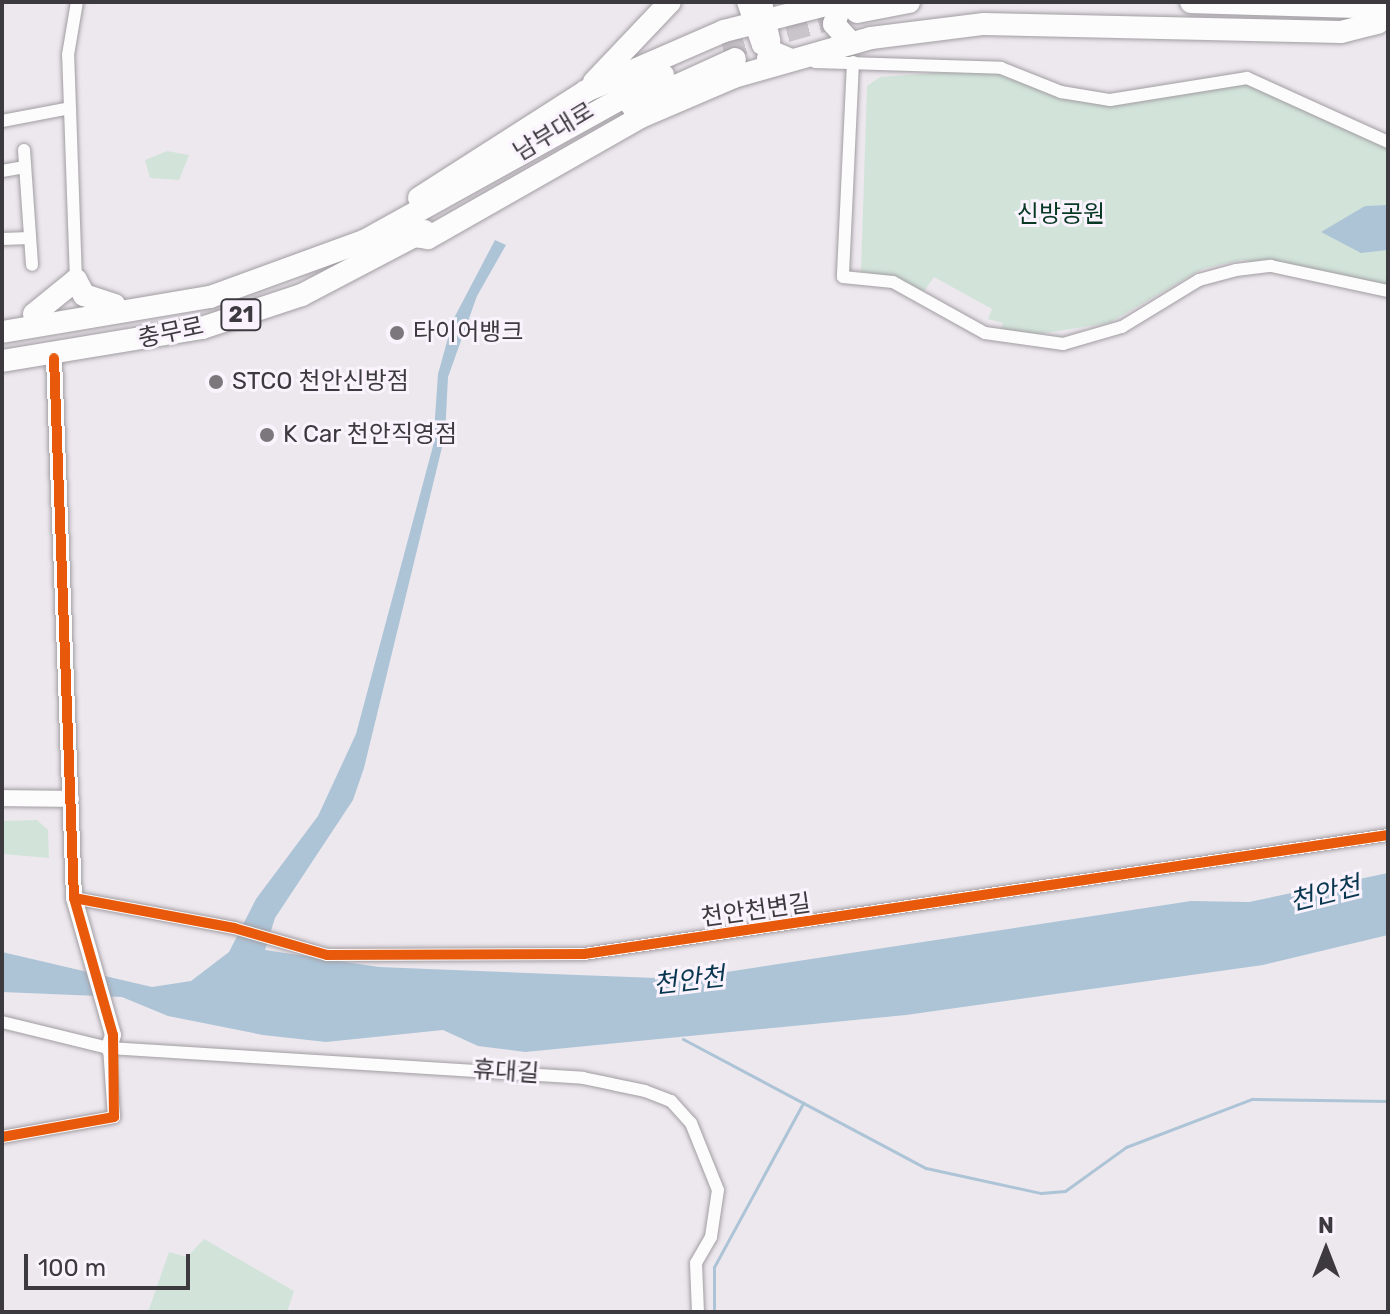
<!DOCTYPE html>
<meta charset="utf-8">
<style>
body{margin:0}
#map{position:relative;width:1390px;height:1314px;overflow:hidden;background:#ede8ee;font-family:Rubik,"Noto Sans KR",sans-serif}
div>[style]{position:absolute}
.green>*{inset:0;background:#d2e4da}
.water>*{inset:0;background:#adc4d7}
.stream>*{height:3px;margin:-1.5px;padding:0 1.5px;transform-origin:1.5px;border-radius:1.5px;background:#adc4d7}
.trunk-tunnel>*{height:22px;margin-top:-11px;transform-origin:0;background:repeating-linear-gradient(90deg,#cac5cb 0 22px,transparent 0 33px)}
.roads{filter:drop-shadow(0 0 2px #a19da2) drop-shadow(0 0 2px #a19da2)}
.minor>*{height:12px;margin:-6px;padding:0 6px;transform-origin:6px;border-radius:6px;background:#fcfcfc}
.tertiary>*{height:16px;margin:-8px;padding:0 8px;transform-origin:8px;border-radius:8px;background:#fcfcfc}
.secondary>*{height:18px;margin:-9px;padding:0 9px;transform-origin:9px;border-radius:9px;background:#fcfcfc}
.trunk>*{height:22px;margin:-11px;padding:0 11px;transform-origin:11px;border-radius:11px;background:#fcfcfc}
.cycleway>*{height:10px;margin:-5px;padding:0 5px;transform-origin:5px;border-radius:5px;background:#e8590c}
.dots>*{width:22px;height:22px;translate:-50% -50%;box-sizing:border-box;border:4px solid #faf3fd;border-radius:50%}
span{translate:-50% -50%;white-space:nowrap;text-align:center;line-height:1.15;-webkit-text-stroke:6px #faf3fd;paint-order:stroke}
.shield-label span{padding:2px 6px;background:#faf3fd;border:2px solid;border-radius:6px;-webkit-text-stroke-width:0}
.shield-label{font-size:22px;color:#3d3a3f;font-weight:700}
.street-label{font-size:24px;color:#3d3a3f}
.park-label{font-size:24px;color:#063823}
.poi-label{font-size:24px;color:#3d3a3f}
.left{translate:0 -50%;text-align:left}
.water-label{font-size:26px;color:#093750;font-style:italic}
.frame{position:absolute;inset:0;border:4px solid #3d3a3f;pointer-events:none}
.north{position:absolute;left:1286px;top:1210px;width:80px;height:80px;-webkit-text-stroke:6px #faf3fd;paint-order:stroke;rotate:0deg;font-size:22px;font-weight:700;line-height:32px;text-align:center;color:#3d3a3f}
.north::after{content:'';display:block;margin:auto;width:28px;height:36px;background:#3d3a3f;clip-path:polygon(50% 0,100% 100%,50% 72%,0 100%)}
.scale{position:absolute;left:24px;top:1254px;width:166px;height:36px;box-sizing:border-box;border:4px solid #3d3a3f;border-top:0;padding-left:10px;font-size:24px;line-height:28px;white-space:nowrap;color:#3d3a3f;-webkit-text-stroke:6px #faf3fd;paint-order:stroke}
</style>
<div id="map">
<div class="green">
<div style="clip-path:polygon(947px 72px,997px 72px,1110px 104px,1244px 82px,1388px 147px,1388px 286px,1241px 260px,1202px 269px,1109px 323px,1038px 334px,1001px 330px,1003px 323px,988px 319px,992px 309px,934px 277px,924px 291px,861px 271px,867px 86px,880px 77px)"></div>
<div style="clip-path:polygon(167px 151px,189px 155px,179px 180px,150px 178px,145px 160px)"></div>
<div style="clip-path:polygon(37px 820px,48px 830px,49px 858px,2px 854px,2px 821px)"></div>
<div style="clip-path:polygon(204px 1239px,294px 1291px,287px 1312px,148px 1312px,169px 1252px,187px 1257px)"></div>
</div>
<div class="water">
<div style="clip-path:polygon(1388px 205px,1388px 250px,1361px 253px,1321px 232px,1365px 206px)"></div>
<div style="clip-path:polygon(495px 240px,506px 245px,477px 296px,448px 377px,445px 435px,364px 768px,353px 800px,275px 918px,265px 950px,379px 967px,681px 979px,1191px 901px,1249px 902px,1388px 873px,1388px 935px,1263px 965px,906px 1015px,525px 1052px,478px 1046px,443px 1030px,326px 1042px,263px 1035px,168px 1016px,122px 997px,2px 992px,2px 952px,152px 987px,191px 981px,229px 952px,256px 899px,318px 816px,356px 734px,433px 446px,438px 374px,453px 320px)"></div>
</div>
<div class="stream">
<div style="left:683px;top:1039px;width:275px;rotate:28deg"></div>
<div style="left:926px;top:1168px;width:118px;rotate:12.3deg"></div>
<div style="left:1041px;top:1193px;width:24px;rotate:-5deg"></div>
<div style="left:1065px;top:1191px;width:75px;rotate:-35.8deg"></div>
<div style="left:1126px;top:1147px;width:135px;rotate:-20.9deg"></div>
<div style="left:1252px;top:1099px;width:136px;rotate:0.8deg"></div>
<div style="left:714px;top:1312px;width:45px;rotate:-90deg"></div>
<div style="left:714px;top:1267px;width:187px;rotate:-61.5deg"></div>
</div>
<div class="trunk-tunnel">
<div style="left:723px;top:49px;width:134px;rotate:-15.6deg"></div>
</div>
<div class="roads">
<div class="minor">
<div style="left:815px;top:62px;width:186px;rotate:1.8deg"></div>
<div style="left:1001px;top:68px;width:65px;rotate:21.8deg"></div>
<div style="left:1061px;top:92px;width:50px;rotate:9.3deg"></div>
<div style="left:1110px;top:100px;width:139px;rotate:-9.1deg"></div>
<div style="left:1247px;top:78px;width:155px;rotate:24.4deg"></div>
<div style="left:853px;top:62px;width:215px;rotate:92.7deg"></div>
<div style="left:843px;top:277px;width:50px;rotate:5.7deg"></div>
<div style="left:893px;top:282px;width:105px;rotate:29deg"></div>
<div style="left:985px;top:333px;width:79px;rotate:8deg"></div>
<div style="left:1063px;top:344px;width:61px;rotate:-16.1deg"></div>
<div style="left:1122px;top:327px;width:90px;rotate:-31.4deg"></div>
<div style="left:1199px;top:280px;width:38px;rotate:-15deg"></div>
<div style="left:1236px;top:270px;width:35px;rotate:-7deg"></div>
<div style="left:1271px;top:266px;width:120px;rotate:12.1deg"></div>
<div style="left:2px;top:121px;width:69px;rotate:-10.8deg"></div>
<div style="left:24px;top:150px;width:115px;rotate:86deg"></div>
<div style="left:2px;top:171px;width:23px;rotate:-10deg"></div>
<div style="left:2px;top:239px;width:28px;rotate:-2deg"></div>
<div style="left:76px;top:280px;width:225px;rotate:-92deg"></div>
<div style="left:68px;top:55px;width:54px;rotate:-80.4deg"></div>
<div style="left:74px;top:898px;width:163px;rotate:10.6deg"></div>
<div style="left:234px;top:928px;width:97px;rotate:16.2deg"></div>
<div style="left:327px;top:955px;width:257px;rotate:-0.2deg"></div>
<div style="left:584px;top:954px;width:813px;rotate:-8.42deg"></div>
<div style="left:2px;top:1022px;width:110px;rotate:13.7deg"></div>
<div style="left:109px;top:1048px;width:475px;rotate:3.6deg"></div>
<div style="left:583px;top:1078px;width:63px;rotate:11.8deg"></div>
<div style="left:645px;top:1091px;width:28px;rotate:21deg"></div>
<div style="left:671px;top:1101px;width:30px;rotate:48deg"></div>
<div style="left:691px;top:1123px;width:72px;rotate:68.1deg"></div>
<div style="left:718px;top:1190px;width:48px;rotate:98.5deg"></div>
<div style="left:711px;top:1237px;width:30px;rotate:120deg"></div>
<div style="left:696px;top:1263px;width:49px;rotate:87.7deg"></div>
<div style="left:2px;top:1137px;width:114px;rotate:-10.1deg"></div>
<div style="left:114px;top:1117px;width:69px;rotate:-94.1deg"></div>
</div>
<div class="tertiary">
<div style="left:54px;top:358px;width:540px;rotate:87.88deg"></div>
<div style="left:74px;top:898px;width:142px;rotate:74.1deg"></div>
<div style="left:113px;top:1035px;width:14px;rotate:107deg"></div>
<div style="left:2px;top:798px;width:69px;rotate:0.8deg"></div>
</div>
<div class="secondary">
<div style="left:746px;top:2px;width:46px;rotate:70.8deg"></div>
<div style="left:761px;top:45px;width:34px;rotate:23deg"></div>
<div style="left:763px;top:2px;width:40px;rotate:78deg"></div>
<div style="left:771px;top:41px;width:19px;rotate:106deg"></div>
</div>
<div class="trunk">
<div style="left:842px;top:2px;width:23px;rotate:110deg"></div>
<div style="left:834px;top:24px;width:25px;rotate:48deg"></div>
<div style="left:1191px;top:2px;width:197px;rotate:1.7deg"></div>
<div style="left:857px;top:12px;width:53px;rotate:-10.9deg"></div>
<div style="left:594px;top:82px;width:110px;rotate:-46.5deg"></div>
<div style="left:632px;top:106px;width:113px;rotate:-24.5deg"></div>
<div style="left:419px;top:198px;width:198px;rotate:-32.6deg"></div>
<div style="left:586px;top:91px;width:150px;rotate:-23.5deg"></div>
<div style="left:724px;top:31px;width:118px;rotate:-14.3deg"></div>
<div style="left:414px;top:236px;width:14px;rotate:8deg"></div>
<div style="left:428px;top:238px;width:245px;rotate:-29.6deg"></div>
<div style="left:641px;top:117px;width:101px;rotate:-23.3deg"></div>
<div style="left:734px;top:77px;width:142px;rotate:-15.9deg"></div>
<div style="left:871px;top:38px;width:114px;rotate:-7.1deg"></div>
<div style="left:984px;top:24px;width:357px;rotate:1.3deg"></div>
<div style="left:1341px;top:32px;width:38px;rotate:-14deg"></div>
<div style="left:34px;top:314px;width:54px;rotate:-39deg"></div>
<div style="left:76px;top:280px;width:17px;rotate:62deg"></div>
<div style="left:84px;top:295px;width:32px;rotate:18deg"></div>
<div style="left:2px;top:332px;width:211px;rotate:-9.6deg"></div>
<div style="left:210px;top:297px;width:164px;rotate:-20deg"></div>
<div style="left:364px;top:241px;width:342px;rotate:-29deg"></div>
<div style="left:2px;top:361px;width:203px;rotate:-9.4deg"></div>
<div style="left:202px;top:328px;width:105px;rotate:-18.3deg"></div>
<div style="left:302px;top:295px;width:138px;rotate:-27.7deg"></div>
</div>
</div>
<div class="cycleway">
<div style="left:74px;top:898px;width:163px;rotate:10.6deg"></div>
<div style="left:234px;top:928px;width:97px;rotate:16.2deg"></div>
<div style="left:327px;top:955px;width:257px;rotate:-0.2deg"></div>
<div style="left:584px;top:954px;width:813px;rotate:-8.42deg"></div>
<div style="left:2px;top:1137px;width:114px;rotate:-10.1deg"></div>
<div style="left:114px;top:1117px;width:82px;rotate:-90.7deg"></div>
<div style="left:113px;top:1035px;width:142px;rotate:-105.9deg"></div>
<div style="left:74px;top:898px;width:540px;rotate:-92.12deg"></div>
</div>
<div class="dots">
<div style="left:397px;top:333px;background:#7b777c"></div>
<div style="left:216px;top:382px;background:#7b777c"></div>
<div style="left:267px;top:435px;background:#7b777c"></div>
</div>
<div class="shield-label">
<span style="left:241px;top:315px">21</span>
</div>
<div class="street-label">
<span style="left:554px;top:132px;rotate:-31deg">남부대로</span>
<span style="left:171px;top:333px;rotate:-12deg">충무로</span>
<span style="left:756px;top:911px;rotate:-8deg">천안천변길</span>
<span style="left:506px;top:1072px;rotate:4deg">휴대길</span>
</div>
<div class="park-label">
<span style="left:1061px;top:215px">신방공원</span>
</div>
<div class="poi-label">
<span class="left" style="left:413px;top:333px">타이어뱅크</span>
<span class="left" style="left:232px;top:382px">STCO 천안신방점</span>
<span class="left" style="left:283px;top:435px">K Car 천안직영점</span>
</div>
<div class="water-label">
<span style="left:1325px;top:894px;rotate:-14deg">천안천</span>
<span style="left:689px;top:981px;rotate:-7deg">천안천</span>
</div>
<div class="frame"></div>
<div class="north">N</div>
<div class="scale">100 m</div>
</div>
